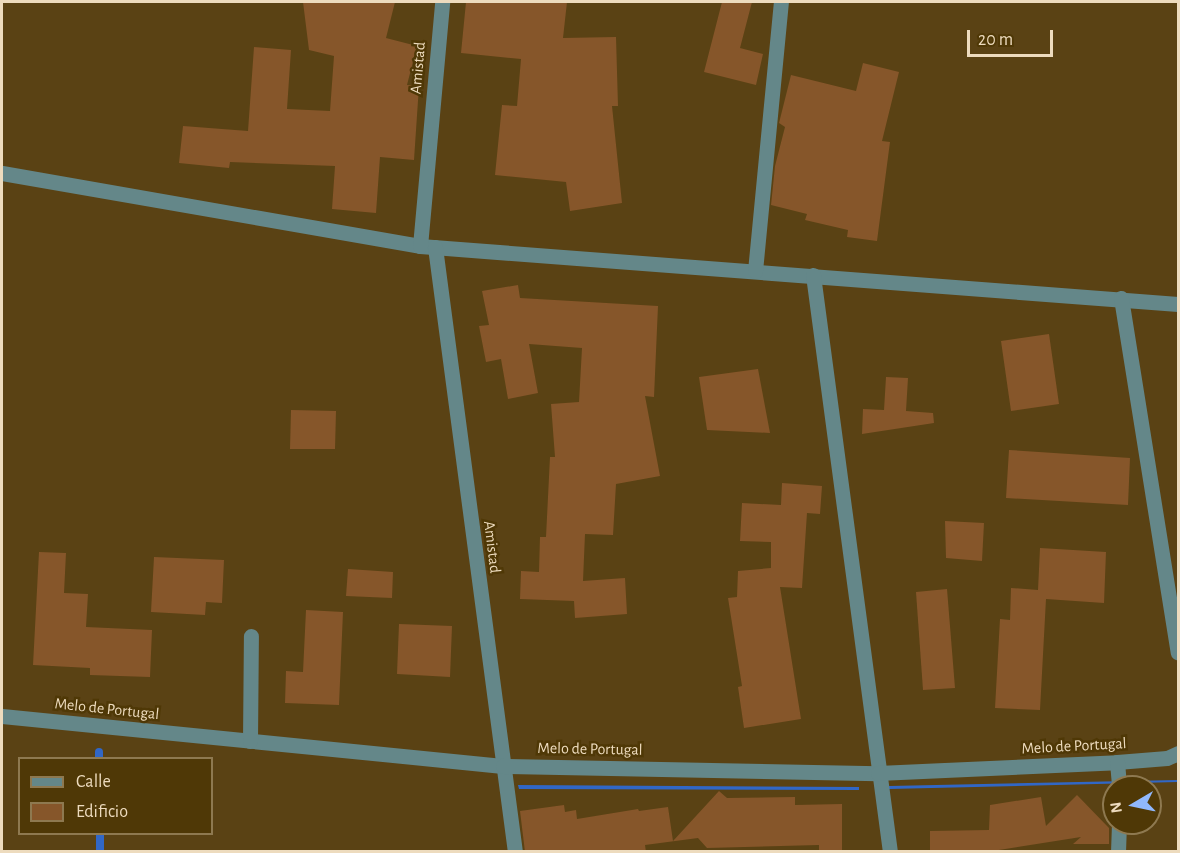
<!DOCTYPE html>
<style>
body{margin:0}
#map{position:relative;width:1180px;height:853px;overflow:hidden;background:#5a4214;font-family:"Alegreya Sans",sans-serif}
div>[style]{position:absolute}
.water>*{inset:0;background:#3167c6}
.stream>*{height:8px;margin:-4px;padding:0 4px;transform-origin:4px;border-radius:4px;background:#3167c6}
.building>*{inset:0;background:#86562a}
.minor>*{height:15px;margin:-7.5px;padding:0 7.5px;transform-origin:7.5px;border-radius:7.5px;background:#648789}
span{translate:-50% -50%;white-space:nowrap;text-align:center;line-height:1.15;-webkit-text-stroke:5px #4f3806;paint-order:stroke}
.street-label{font-size:16px;color:#eddbbe}
.frame{position:absolute;inset:0;border:3px solid #eddbbe;pointer-events:none}
.legend{position:absolute;left:18px;top:757px;width:195px;height:78px;box-sizing:border-box;background:#4f3806;border:2px solid #8e7950;margin:0;padding:8px 10px;list-style:none;font-size:18px;color:#eddbbe}
.legend li{display:flex;align-items:center;gap:12px;height:30px}
.legend b{width:30px;border:2px solid #8e7950}
.north{position:absolute;left:1102px;top:775px;width:60px;height:60px;box-sizing:border-box;background:#4f3806;border:2px solid #8e7950;border-radius:50%;rotate:261deg;font-size:16px;font-weight:700;line-height:24px;text-align:center;color:#eddbbe}
.north::after{content:'';display:block;margin:auto;width:21px;height:27px;background:#90b8fd;clip-path:polygon(50% 0,100% 100%,50% 72%,0 100%)}
.scale{position:absolute;left:967px;top:30px;width:86px;height:27px;box-sizing:border-box;border:3px solid #eddbbe;border-top:0;padding-left:8px;font-size:18px;line-height:21px;white-space:nowrap;color:#eddbbe;-webkit-text-stroke:4px #4f3806;paint-order:stroke}
</style>
<div id="map">
<div class="water">
<div style="clip-path:polygon(1178px 780px,1178px 782px,889px 789px,889px 786px)"></div>
<div style="clip-path:polygon(518px 785px,859px 787px,859px 790px,519px 789px)"></div>
</div>
<div class="stream">
<div style="left:99px;top:752px;width:6px;rotate:90deg"></div>
<div style="left:100px;top:834px;width:18px;rotate:90deg"></div>
</div>
<div class="building">
<div style="clip-path:polygon(303px 2px,395px 2px,386px 38px,417px 46px,407px 85px,419px 86px,414px 160px,380px 157px,376px 213px,332px 209px,335px 166px,230px 162px,229px 168px,179px 163px,183px 126px,248px 131px,254px 47px,291px 50px,287px 109px,330px 111px,334px 56px,309px 50px)"></div>
<div style="clip-path:polygon(466px 2px,567px 2px,563px 38px,616px 37px,618px 106px,612px 106px,622px 203px,570px 211px,566px 182px,495px 175px,502px 105px,517px 106px,521px 59px,461px 53px)"></div>
<div style="clip-path:polygon(722px 2px,752px 2px,740px 48px,763px 54px,756px 85px,704px 72px)"></div>
<div style="clip-path:polygon(863px 63px,899px 72px,882px 141px,890px 142px,877px 241px,847px 237px,848px 230px,805px 220px,807px 214px,771px 205px,775px 166px,785px 127px,779px 123px,791px 75px,856px 91px)"></div>
<div style="clip-path:polygon(518px 285px,520px 298px,658px 306px,654px 397px,645px 396px,660px 476px,616px 484px,613px 535px,585px 534px,583px 581px,625px 578px,627px 614px,575px 618px,574px 601px,520px 599px,521px 571px,539px 572px,540px 537px,546px 537px,550px 457px,555px 457px,551px 404px,579px 402px,582px 348px,529px 344px,538px 393px,508px 399px,501px 359px,486px 362px,479px 326px,489px 325px,482px 291px)"></div>
<div style="clip-path:polygon(1049px 334px,1059px 404px,1011px 411px,1001px 341px)"></div>
<div style="clip-path:polygon(758px 369px,770px 433px,707px 430px,699px 377px)"></div>
<div style="clip-path:polygon(886px 377px,908px 378px,906px 411px,933px 413px,934px 423px,862px 434px,863px 409px,884px 410px)"></div>
<div style="clip-path:polygon(291px 410px,336px 411px,335px 449px,290px 449px)"></div>
<div style="clip-path:polygon(1009px 450px,1130px 458px,1128px 505px,1006px 498px)"></div>
<div style="clip-path:polygon(782px 483px,822px 486px,820px 514px,807px 513px,802px 588px,780px 587px,801px 719px,744px 728px,738px 687px,742px 686px,728px 598px,737px 597px,738px 571px,771px 568px,771px 542px,740px 541px,742px 503px,781px 505px)"></div>
<div style="clip-path:polygon(945px 521px,984px 523px,982px 561px,946px 558px)"></div>
<div style="clip-path:polygon(1040px 548px,1106px 552px,1104px 603px,1046px 599px,1040px 710px,995px 708px,1000px 619px,1010px 620px,1011px 588px,1038px 590px)"></div>
<div style="clip-path:polygon(39px 552px,66px 553px,64px 593px,88px 594px,86px 627px,152px 630px,150px 677px,90px 675px,90px 668px,33px 665px)"></div>
<div style="clip-path:polygon(154px 557px,224px 560px,222px 603px,206px 602px,205px 615px,151px 612px)"></div>
<div style="clip-path:polygon(348px 569px,393px 572px,392px 598px,346px 596px)"></div>
<div style="clip-path:polygon(947px 589px,955px 688px,923px 690px,916px 592px)"></div>
<div style="clip-path:polygon(306px 610px,343px 612px,339px 705px,285px 703px,286px 671px,303px 672px)"></div>
<div style="clip-path:polygon(399px 624px,452px 626px,450px 677px,397px 674px)"></div>
<div style="clip-path:polygon(719px 791px,727px 798px,795px 797px,795px 805px,842px 804px,842px 852px,819px 852px,819px 845px,707px 848px,698px 838px,645px 845px,646px 852px,525px 852px,520px 811px,564px 805px,565px 812px,576px 810px,577px 819px,638px 809px,639px 811px,668px 807px,673px 841px)"></div>
<div style="clip-path:polygon(1077px 795px,1109px 828px,1109px 844px,1073px 844px,1081px 837px,986px 852px,930px 852px,930px 831px,989px 830px,990px 805px,1041px 797px,1046px 826px)"></div>
</div>
<div class="minor">
<div style="left:2px;top:173px;width:424px;rotate:9.9deg"></div>
<div style="left:420px;top:246px;width:760px;rotate:4.38deg"></div>
<div style="left:420px;top:246px;width:245px;rotate:-84.8deg"></div>
<div style="left:435px;top:247px;width:610px;rotate:82.47deg"></div>
<div style="left:755px;top:271px;width:270px;rotate:-84.5deg"></div>
<div style="left:813px;top:275px;width:582px;rotate:82.4deg"></div>
<div style="left:1121px;top:298px;width:359px;rotate:80.9deg"></div>
<div style="left:2px;top:716px;width:503px;rotate:5.7deg"></div>
<div style="left:503px;top:766px;width:375px;rotate:1.1deg"></div>
<div style="left:878px;top:773px;width:239px;rotate:-2.6deg"></div>
<div style="left:1117px;top:762px;width:50px;rotate:-4.6deg"></div>
<div style="left:1167px;top:758px;width:12px;rotate:-24deg"></div>
<div style="left:250px;top:741px;width:105px;rotate:-89.5deg"></div>
<div style="left:1117px;top:762px;width:25px;rotate:85deg"></div>
<div style="left:1118px;top:852px;width:29px;rotate:-88deg"></div>
</div>
<div class="street-label">
<span style="left:418px;top:68px;rotate:-85deg">Amistad</span>
<span style="left:492px;top:547px;rotate:83deg">Amistad</span>
<span style="left:107px;top:709px;rotate:6deg">Melo de Portugal</span>
<span style="left:1074px;top:746px;rotate:-3deg">Melo de Portugal</span>
<span style="left:590px;top:749px;rotate:1deg">Melo de Portugal</span>
</div>
<div class="frame"></div>
<ul class="legend">
<li><b style="height:8px;background:#648789"></b>Calle</li>
<li><b style="height:16px;background:#86562a"></b>Edificio</li>
</ul>
<div class="north">N</div>
<div class="scale">20 m</div>
</div>
